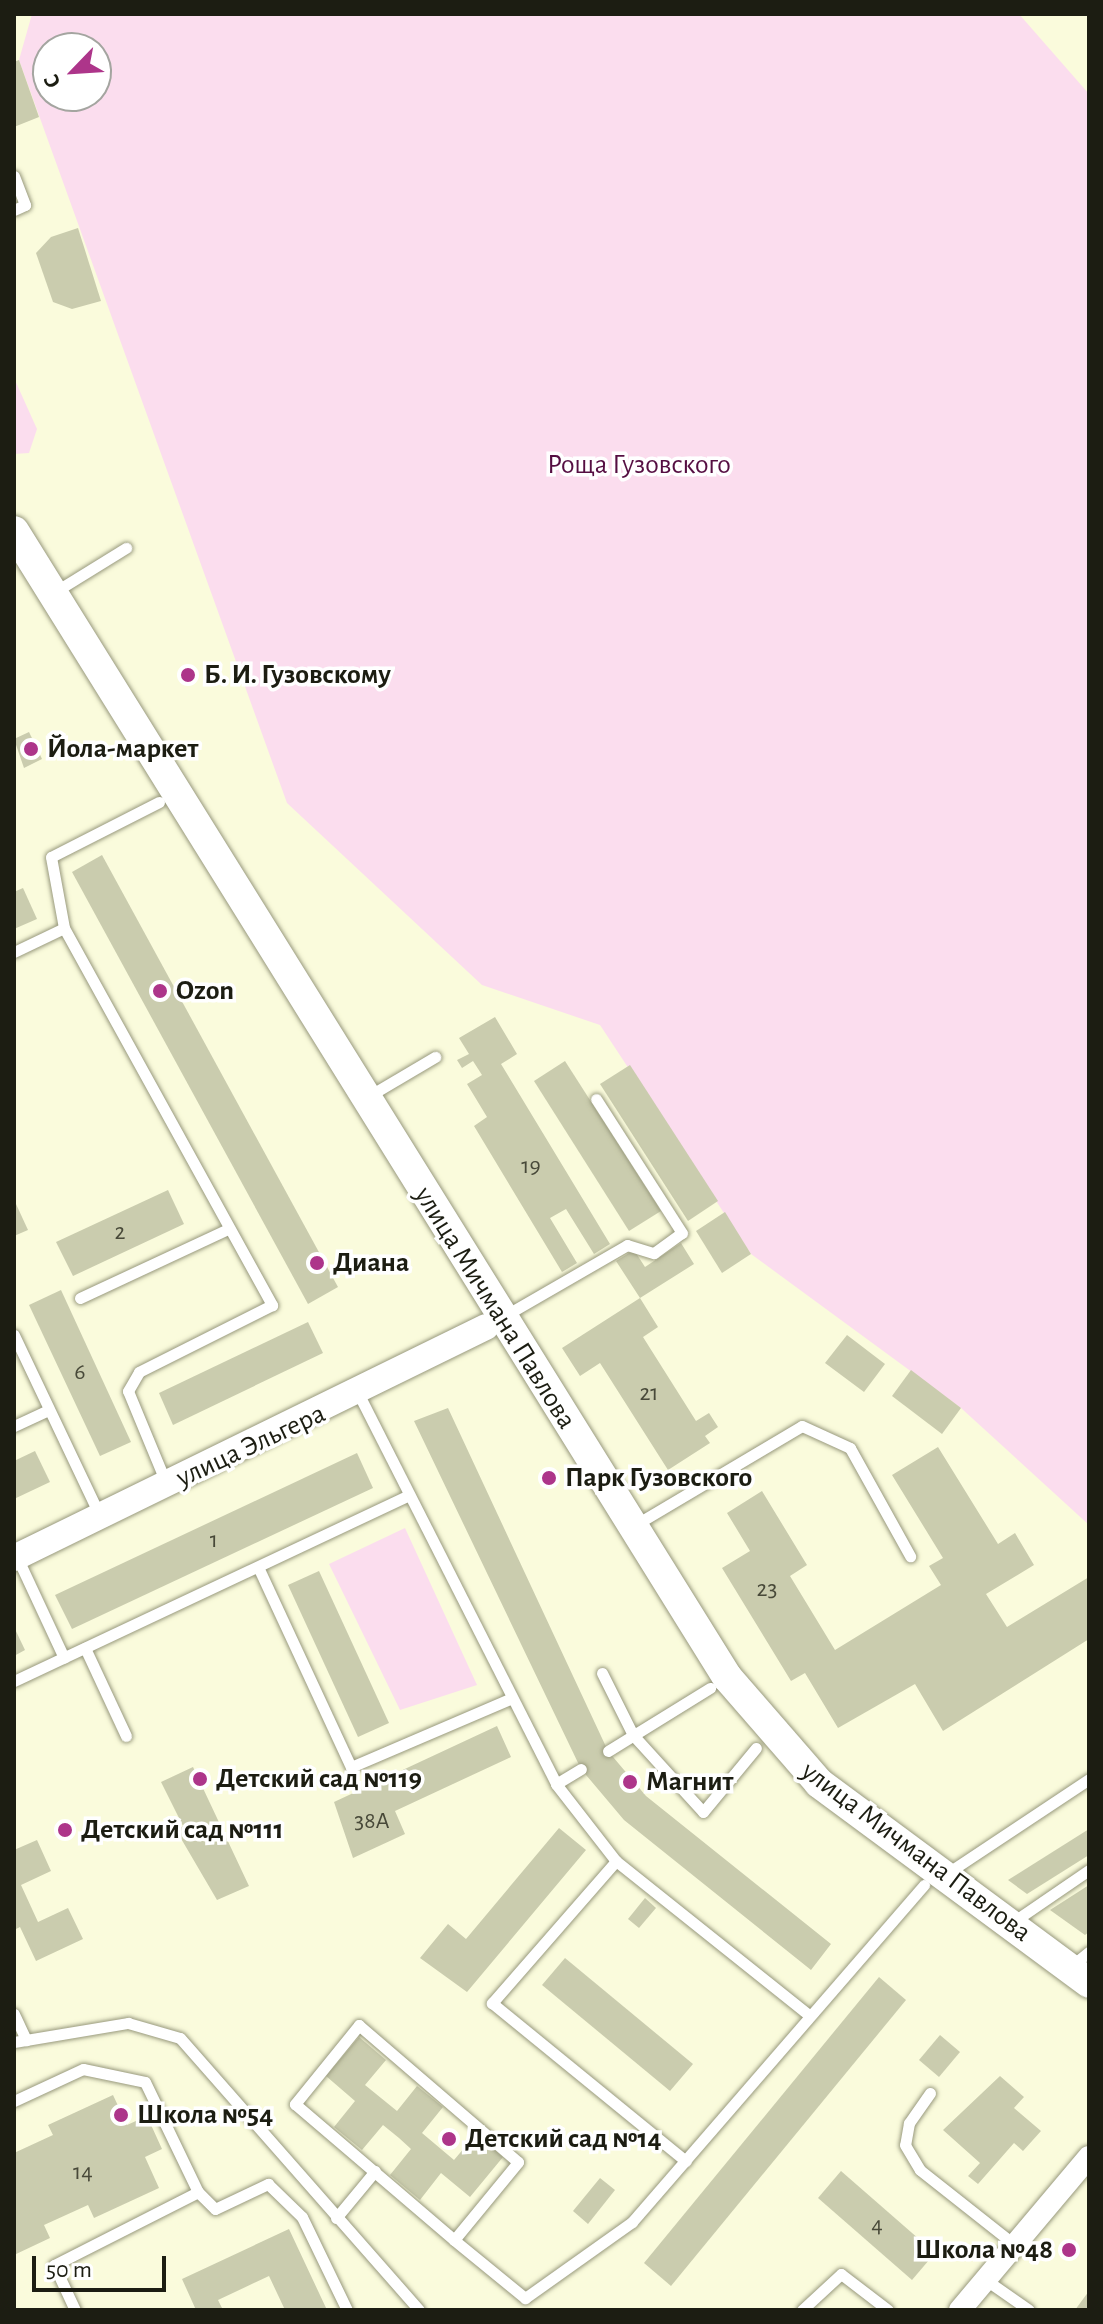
<!DOCTYPE html>
<meta charset="utf-8">
<style>
body{margin:0}
#map{position:relative;width:1103px;height:2324px;overflow:hidden;background:#fafbdc;font-family:"Alegreya Sans",sans-serif}
div>[style]{position:absolute}
.green>*{inset:0;background:#fbddee}
.building>*{inset:0;background:#caccae}
.roads{filter:drop-shadow(0 0 2px #98997d) drop-shadow(0 0 2px #98997d)}
.service>*{height:11px;margin:-5.5px;padding:0 5.5px;transform-origin:5.5px;border-radius:5.5px;background:#fff}
.minor>*{height:22px;margin:-11px;padding:0 11px;transform-origin:11px;border-radius:11px;background:#fff}
.tertiary>*{height:26px;margin:-13px;padding:0 13px;transform-origin:13px;border-radius:13px;background:#fff}
.secondary>*{height:30px;margin:-15px;padding:0 15px;transform-origin:15px;border-radius:15px;background:#fff}
.dots>*{width:22px;height:22px;translate:-50% -50%;box-sizing:border-box;border:4px solid #fff;border-radius:50%}
span{translate:-50% -50%;white-space:nowrap;text-align:center;line-height:1.15;-webkit-text-stroke:7px #fff;paint-order:stroke}
.number-label{font-size:24px;color:#484939}
.number-label span{-webkit-text-stroke-width:0}
.park-label{font-size:28px;color:#550e42}
.poi-label{font-size:28px;color:#1c1d12;font-weight:700}
.left{translate:0 -50%;text-align:left}
.right{translate:-100% -50%;text-align:right}
.street-label{font-size:28px;color:#1c1d12}
.frame{position:absolute;inset:0;border:16px solid #1c1d12;pointer-events:none}
.north{position:absolute;left:32px;top:32px;width:80px;height:80px;box-sizing:border-box;background:#fff;border:2px solid #a4a5a0;border-radius:50%;rotate:245deg;font-size:22px;font-weight:700;line-height:32px;text-align:center;color:#1c1d12}
.north::after{content:'';display:block;margin:auto;width:28px;height:36px;background:#ad358a;clip-path:polygon(50% 0,100% 100%,50% 72%,0 100%)}
.scale{position:absolute;left:32px;top:2256px;width:134px;height:36px;box-sizing:border-box;border:4px solid #1c1d12;border-top:0;padding-left:10px;font-size:24px;line-height:28px;white-space:nowrap;color:#1c1d12;-webkit-text-stroke:6px #fff;paint-order:stroke}
</style>
<div id="map">
<div class="green">
<div style="clip-path:polygon(evenodd,32px 14px,1019px 14px,1089px 94px,1089px 1525px,961px 1408px,751px 1254px,600px 1025px,482px 985px,287px 803px,19px 60px,32px 14px,48px 48px,96px 48px,96px 96px,48px 96px,48px 48px)"></div>
<div style="clip-path:polygon(14px 378px,37px 429px,29px 453px,14px 454px)"></div>
<div style="clip-path:polygon(405px 1528px,477px 1685px,400px 1710px,329px 1564px)"></div>
</div>
<div class="building">
<div style="clip-path:polygon(19px 60px,39px 117px,14px 127px,14px 62px)"></div>
<div style="clip-path:polygon(78px 228px,101px 301px,72px 309px,53px 302px,36px 253px,51px 237px)"></div>
<div style="clip-path:polygon(29px 732px,42px 759px,24px 768px,14px 739px)"></div>
<div style="clip-path:polygon(102px 855px,338px 1287px,308px 1304px,72px 872px)"></div>
<div style="clip-path:polygon(23px 888px,37px 919px,14px 929px,14px 892px)"></div>
<div style="clip-path:polygon(495px 1017px,517px 1054px,501px 1064px,610px 1244px,594px 1254px,566px 1209px,550px 1218px,577px 1263px,562px 1272px,474px 1126px,487px 1117px,467px 1084px,482px 1075px,473px 1061px,462px 1068px,457px 1060px,469px 1054px,459px 1038px)"></div>
<div style="clip-path:polygon(565px 1061px,661px 1211px,629px 1231px,534px 1081px)"></div>
<div style="clip-path:polygon(630px 1065px,718px 1201px,688px 1221px,600px 1084px)"></div>
<div style="clip-path:polygon(168px 1190px,184px 1224px,73px 1276px,56px 1242px)"></div>
<div style="clip-path:polygon(16px 1204px,28px 1230px,14px 1236px,14px 1205px)"></div>
<div style="clip-path:polygon(725px 1212px,751px 1254px,722px 1273px,696px 1231px)"></div>
<div style="clip-path:polygon(681px 1243px,694px 1264px,640px 1298px,616px 1261px,634px 1250px,645px 1267px)"></div>
<div style="clip-path:polygon(61px 1290px,131px 1442px,100px 1456px,29px 1305px)"></div>
<div style="clip-path:polygon(640px 1298px,658px 1327px,643px 1337px,696px 1421px,709px 1413px,718px 1427px,705px 1436px,710px 1443px,668px 1470px,600px 1363px,580px 1376px,562px 1348px)"></div>
<div style="clip-path:polygon(308px 1322px,323px 1353px,173px 1425px,159px 1393px)"></div>
<div style="clip-path:polygon(847px 1335px,885px 1364px,864px 1392px,825px 1363px)"></div>
<div style="clip-path:polygon(911px 1370px,961px 1408px,942px 1434px,892px 1396px)"></div>
<div style="clip-path:polygon(448px 1408px,608px 1751px,646px 1796px,831px 1944px,811px 1970px,624px 1820px,581px 1769px,414px 1421px)"></div>
<div style="clip-path:polygon(938px 1447px,998px 1544px,1015px 1533px,1034px 1565px,986px 1594px,1007px 1627px,1089px 1577px,1089px 1639px,943px 1731px,915px 1684px,838px 1728px,805px 1673px,791px 1681px,722px 1568px,750px 1551px,727px 1513px,762px 1491px,807px 1565px,790px 1576px,835px 1650px,941px 1585px,929px 1566px,943px 1558px,892px 1475px)"></div>
<div style="clip-path:polygon(35px 1451px,50px 1482px,14px 1499px,14px 1461px)"></div>
<div style="clip-path:polygon(357px 1453px,373px 1488px,72px 1629px,55px 1595px)"></div>
<div style="clip-path:polygon(319px 1571px,389px 1723px,358px 1737px,288px 1585px)"></div>
<div style="clip-path:polygon(14px 1627px,25px 1650px,14px 1656px)"></div>
<div style="clip-path:polygon(497px 1726px,511px 1757px,395px 1811px,405px 1834px,353px 1858px,334px 1802px)"></div>
<div style="clip-path:polygon(193px 1767px,249px 1886px,217px 1900px,176px 1830px,183px 1826px,161px 1782px)"></div>
<div style="clip-path:polygon(559px 1828px,586px 1850px,467px 1992px,420px 1958px,448px 1924px,466px 1939px)"></div>
<div style="clip-path:polygon(1089px 1829px,1089px 1855px,1027px 1894px,1008px 1880px)"></div>
<div style="clip-path:polygon(37px 1840px,51px 1871px,21px 1885px,38px 1922px,68px 1908px,83px 1939px,36px 1961px,20px 1927px,14px 1930px,14px 1850px)"></div>
<div style="clip-path:polygon(1089px 1885px,1089px 1932px,1085px 1935px,1050px 1910px)"></div>
<div style="clip-path:polygon(645px 1898px,656px 1908px,639px 1928px,628px 1919px)"></div>
<div style="clip-path:polygon(565px 1958px,693px 2064px,670px 2091px,542px 1985px)"></div>
<div style="clip-path:polygon(879px 1977px,906px 2000px,671px 2286px,644px 2263px)"></div>
<div style="clip-path:polygon(940px 2035px,960px 2052px,939px 2077px,919px 2060px)"></div>
<div style="clip-path:polygon(359px 2037px,386px 2060px,365px 2085px,397px 2111px,417px 2086px,443px 2107px,422px 2133px,454px 2160px,476px 2134px,503px 2157px,470px 2197px,441px 2173px,420px 2200px,390px 2175px,411px 2149px,399px 2138px,383px 2125px,362px 2150px,334px 2127px,355px 2101px,326px 2076px)"></div>
<div style="clip-path:polygon(1000px 2076px,1024px 2097px,1014px 2108px,1041px 2131px,1023px 2151px,1014px 2143px,978px 2184px,968px 2176px,980px 2163px,943px 2130px)"></div>
<div style="clip-path:polygon(113px 2095px,127px 2125px,147px 2116px,162px 2149px,145px 2157px,159px 2188px,94px 2218px,88px 2205px,44px 2225px,50px 2238px,14px 2255px,14px 2153px,53px 2135px,48px 2125px)"></div>
<div style="clip-path:polygon(841px 2171px,935px 2253px,912px 2280px,818px 2198px)"></div>
<div style="clip-path:polygon(600px 2178px,615px 2190px,588px 2224px,573px 2211px)"></div>
<div style="clip-path:polygon(289px 2229px,327px 2310px,285px 2310px,269px 2276px,218px 2300px,223px 2310px,196px 2310px,182px 2279px)"></div>
<div style="clip-path:polygon(1089px 2291px,1089px 2310px,1075px 2310px)"></div>
</div>
<div class="roads">
<div class="service">
<div style="left:14px;top:176px;width:31px;rotate:69deg"></div>
<div style="left:25px;top:205px;width:12px;rotate:156deg"></div>
<div style="left:53px;top:593px;width:86px;rotate:-31.7deg"></div>
<div style="left:159px;top:802px;width:121px;rotate:153deg"></div>
<div style="left:51px;top:857px;width:72px;rotate:79.6deg"></div>
<div style="left:64px;top:928px;width:431px;rotate:61.1deg"></div>
<div style="left:272px;top:1305px;width:149px;rotate:153.3deg"></div>
<div style="left:139px;top:1372px;width:22px;rotate:120deg"></div>
<div style="left:128px;top:1391px;width:102px;rotate:67.5deg"></div>
<div style="left:14px;top:952px;width:55px;rotate:-25.6deg"></div>
<div style="left:369px;top:1096px;width:77px;rotate:-30.6deg"></div>
<div style="left:80px;top:1298px;width:163px;rotate:-25deg"></div>
<div style="left:506px;top:1315px;width:140px;rotate:-30deg"></div>
<div style="left:627px;top:1245px;width:28px;rotate:17deg"></div>
<div style="left:654px;top:1253px;width:34px;rotate:-36deg"></div>
<div style="left:682px;top:1233px;width:159px;rotate:-122.7deg"></div>
<div style="left:14px;top:1335px;width:200px;rotate:64.6deg"></div>
<div style="left:359px;top:1395px;width:436px;rotate:63.1deg"></div>
<div style="left:556px;top:1784px;width:98px;rotate:52.1deg"></div>
<div style="left:616px;top:1861px;width:248px;rotate:38.6deg"></div>
<div style="left:14px;top:1426px;width:38px;rotate:-25deg"></div>
<div style="left:635px;top:1525px;width:194px;rotate:-30.7deg"></div>
<div style="left:802px;top:1426px;width:53px;rotate:24.6deg"></div>
<div style="left:850px;top:1448px;width:124px;rotate:60.9deg"></div>
<div style="left:17px;top:1557px;width:111px;rotate:65deg"></div>
<div style="left:259px;top:1569px;width:218px;rotate:65.1deg"></div>
<div style="left:351px;top:1767px;width:173px;rotate:-23.2deg"></div>
<div style="left:85px;top:1648px;width:97px;rotate:65deg"></div>
<div style="left:602px;top:1673px;width:69px;rotate:63.4deg"></div>
<div style="left:633px;top:1735px;width:104px;rotate:47.7deg"></div>
<div style="left:703px;top:1812px;width:83px;rotate:-50.4deg"></div>
<div style="left:14px;top:1681px;width:435px;rotate:-25.2deg"></div>
<div style="left:608px;top:1751px;width:120px;rotate:-31.7deg"></div>
<div style="left:556px;top:1784px;width:29px;rotate:-31deg"></div>
<div style="left:616px;top:1861px;width:189px;rotate:131.1deg"></div>
<div style="left:492px;top:2003px;width:250px;rotate:39.2deg"></div>
<div style="left:946px;top:1874px;width:172px;rotate:-33.6deg"></div>
<div style="left:1010px;top:1924px;width:96px;rotate:-34.4deg"></div>
<div style="left:1069px;top:1968px;width:26px;rotate:-39deg"></div>
<div style="left:14px;top:2014px;width:29px;rotate:65deg"></div>
<div style="left:14px;top:2042px;width:116px;rotate:-9.5deg"></div>
<div style="left:128px;top:2023px;width:54px;rotate:16.1deg"></div>
<div style="left:180px;top:2038px;width:362px;rotate:48.7deg"></div>
<div style="left:930px;top:2093px;width:37px;rotate:125deg"></div>
<div style="left:909px;top:2123px;width:22px;rotate:100deg"></div>
<div style="left:905px;top:2145px;width:29px;rotate:59deg"></div>
<div style="left:920px;top:2170px;width:121px;rotate:38.3deg"></div>
<div style="left:14px;top:2101px;width:76px;rotate:-24.9deg"></div>
<div style="left:83px;top:2069px;width:63px;rotate:11.8deg"></div>
<div style="left:145px;top:2082px;width:122px;rotate:64.3deg"></div>
<div style="left:198px;top:2192px;width:161px;rotate:153.1deg"></div>
<div style="left:54px;top:2265px;width:50px;rotate:65deg"></div>
<div style="left:198px;top:2192px;width:24px;rotate:45deg"></div>
<div style="left:215px;top:2209px;width:59px;rotate:-25.3deg"></div>
<div style="left:268px;top:2184px;width:47px;rotate:44.1deg"></div>
<div style="left:302px;top:2217px;width:103px;rotate:64.2deg"></div>
<div style="left:336px;top:2218px;width:61px;rotate:-50.3deg"></div>
<div style="left:454px;top:2240px;width:101px;rotate:-50.6deg"></div>
<div style="left:518px;top:2162px;width:210px;rotate:-139.3deg"></div>
<div style="left:359px;top:2025px;width:102px;rotate:129deg"></div>
<div style="left:295px;top:2104px;width:209px;rotate:40.5deg"></div>
<div style="left:454px;top:2240px;width:92px;rotate:39.2deg"></div>
<div style="left:525px;top:2298px;width:131px;rotate:-35.4deg"></div>
<div style="left:632px;top:2222px;width:446px;rotate:-49.1deg"></div>
<div style="left:986px;top:2280px;width:52px;rotate:34.9deg"></div>
<div style="left:802px;top:2310px;width:53px;rotate:-42.7deg"></div>
<div style="left:841px;top:2274px;width:59px;rotate:37.5deg"></div>
</div>
<div class="minor">
<div style="left:960px;top:2310px;width:200px;rotate:-49.9deg"></div>
</div>
<div class="tertiary">
<div style="left:14px;top:1558px;width:525px;rotate:-26.08deg"></div>
</div>
<div class="secondary">
<div style="left:14px;top:531px;width:1350px;rotate:58.11deg"></div>
<div style="left:727px;top:1677px;width:140px;rotate:49deg"></div>
<div style="left:819px;top:1783px;width:336px;rotate:36.5deg"></div>
</div>
</div>
<div class="dots">
<div style="left:188px;top:675px;background:#ad358a"></div>
<div style="left:31px;top:749px;background:#ad358a"></div>
<div style="left:160px;top:991px;background:#ad358a"></div>
<div style="left:317px;top:1263px;background:#ad358a"></div>
<div style="left:549px;top:1478px;background:#ad358a"></div>
<div style="left:200px;top:1779px;background:#ad358a"></div>
<div style="left:630px;top:1782px;background:#ad358a"></div>
<div style="left:65px;top:1830px;background:#ad358a"></div>
<div style="left:121px;top:2115px;background:#ad358a"></div>
<div style="left:449px;top:2139px;background:#ad358a"></div>
<div style="left:1069px;top:2250px;background:#ad358a"></div>
</div>
<div class="number-label">
<span style="left:531px;top:1167px">19</span>
<span style="left:120px;top:1233px">2</span>
<span style="left:80px;top:1373px">6</span>
<span style="left:649px;top:1394px">21</span>
<span style="left:214px;top:1541px">1</span>
<span style="left:767px;top:1590px">23</span>
<span style="left:372px;top:1822px">38А</span>
<span style="left:83px;top:2173px">14</span>
<span style="left:877px;top:2226px">4</span>
</div>
<div class="park-label">
<span style="left:639px;top:465px">Роща Гузовского</span>
</div>
<div class="poi-label">
<span class="left" style="left:204px;top:675px">Б. И. Гузовскому</span>
<span class="left" style="left:47px;top:749px">Йола-маркет</span>
<span class="left" style="left:176px;top:991px">Ozon</span>
<span class="left" style="left:333px;top:1263px">Диана</span>
<span class="left" style="left:565px;top:1478px">Парк Гузовского</span>
<span class="left" style="left:216px;top:1779px">Детский сад №119</span>
<span class="left" style="left:646px;top:1782px">Магнит</span>
<span class="left" style="left:81px;top:1830px">Детский сад №111</span>
<span class="left" style="left:137px;top:2115px">Школа №54</span>
<span class="left" style="left:465px;top:2139px">Детский сад №14</span>
<span class="right" style="left:1053px;top:2250px">Школа №48</span>
</div>
<div class="street-label">
<span style="left:495px;top:1308px;rotate:58deg">улица Мичмана Павлова</span>
<span style="left:251px;top:1446px;rotate:-25deg">улица Эльгера</span>
<span style="left:916px;top:1852px;rotate:37deg">улица Мичмана Павлова</span>
</div>
<div class="frame"></div>
<div class="north">С</div>
<div class="scale">50 m</div>
</div>
